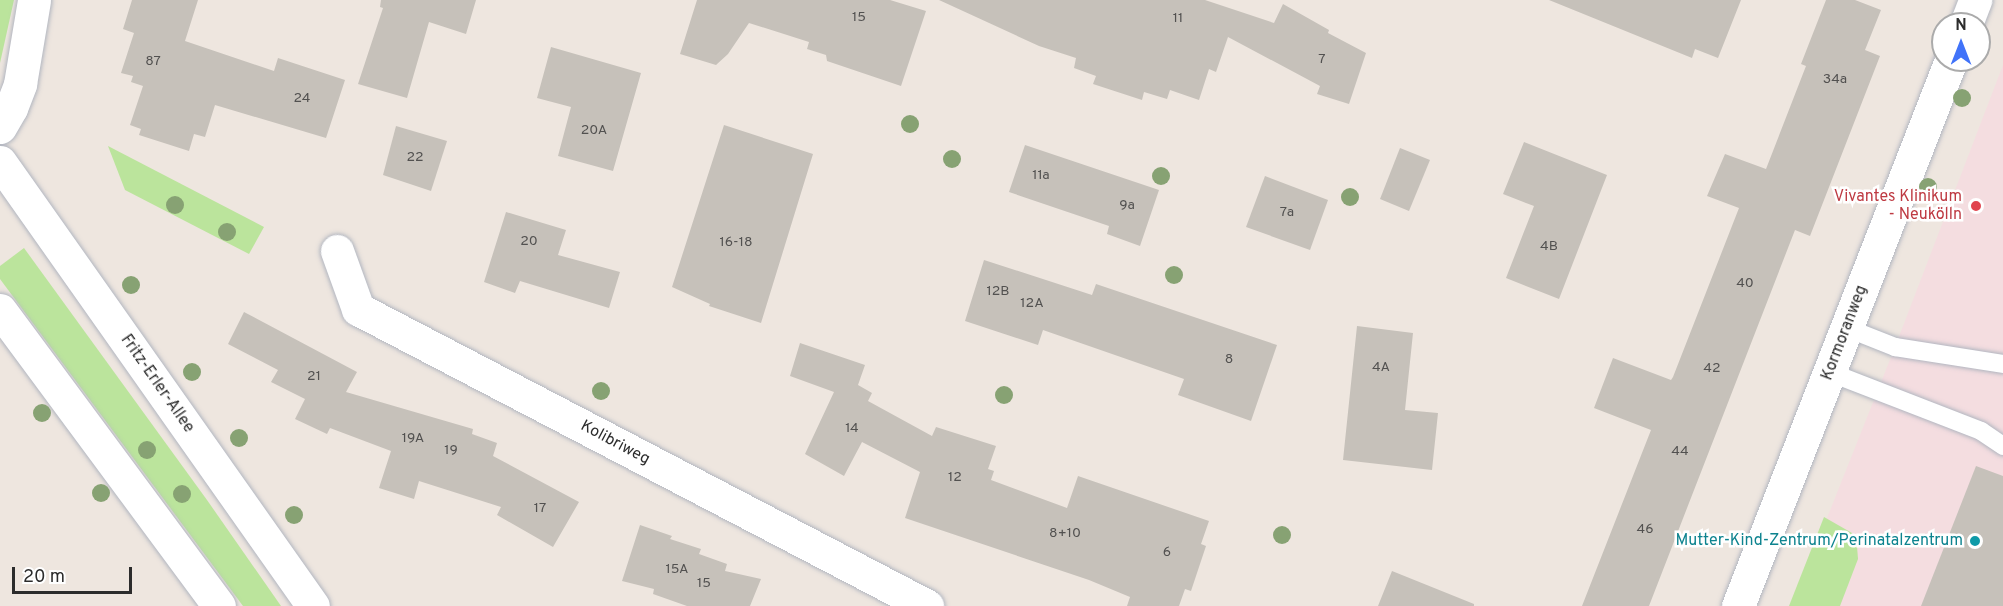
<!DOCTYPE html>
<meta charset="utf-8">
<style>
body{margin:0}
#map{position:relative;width:2003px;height:606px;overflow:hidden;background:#eee6df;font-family:Overpass,sans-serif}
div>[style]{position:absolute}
.medical>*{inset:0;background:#f4dde0}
.green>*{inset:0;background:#bbe49c}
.building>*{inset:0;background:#c6c1ba}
.roads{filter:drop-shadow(0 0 2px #b2b6c0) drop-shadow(0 0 2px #b2b6c0)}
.lane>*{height:18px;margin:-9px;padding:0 9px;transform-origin:9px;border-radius:9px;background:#fff}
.street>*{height:33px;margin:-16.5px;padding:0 16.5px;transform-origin:16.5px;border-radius:16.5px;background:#fff}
.secondary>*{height:33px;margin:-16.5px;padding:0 16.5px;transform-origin:16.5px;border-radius:16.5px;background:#fff}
.trees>*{width:18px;height:18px;margin:-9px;border-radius:50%;background:#87a273}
.dots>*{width:16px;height:16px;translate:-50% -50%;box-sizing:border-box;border:3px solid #fff;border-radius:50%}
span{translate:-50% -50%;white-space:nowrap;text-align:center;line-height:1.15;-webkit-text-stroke:5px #fff;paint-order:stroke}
.number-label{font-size:14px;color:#525150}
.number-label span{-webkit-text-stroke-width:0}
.health-label{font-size:16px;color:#be3a42}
.right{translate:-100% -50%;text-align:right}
.street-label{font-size:16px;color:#2c2c2c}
.culture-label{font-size:16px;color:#0d838f}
.north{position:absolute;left:1931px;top:12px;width:60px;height:60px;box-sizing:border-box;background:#fff;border:2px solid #ababab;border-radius:50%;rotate:0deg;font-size:16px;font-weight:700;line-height:24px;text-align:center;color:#2c2c2c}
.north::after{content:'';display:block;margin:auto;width:21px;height:27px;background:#4173f9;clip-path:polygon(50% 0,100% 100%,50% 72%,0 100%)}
.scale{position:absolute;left:12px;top:567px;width:120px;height:27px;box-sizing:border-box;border:3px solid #2c2c2c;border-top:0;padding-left:8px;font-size:18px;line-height:21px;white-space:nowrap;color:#2c2c2c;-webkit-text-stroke:4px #fff;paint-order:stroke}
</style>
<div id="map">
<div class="medical">
<div style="clip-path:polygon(2003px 65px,2003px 606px,1792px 606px,1895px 347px)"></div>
</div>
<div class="green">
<div style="clip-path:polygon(0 0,14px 0,0 63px)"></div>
<div style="clip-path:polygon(108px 146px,264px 227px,249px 254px,125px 190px)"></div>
<div style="clip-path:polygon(24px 248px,207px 500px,281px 606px,243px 606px,0 279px,0 266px)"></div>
<div style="clip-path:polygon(1824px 517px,1852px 533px,1857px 546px,1858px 559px,1840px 606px,1789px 606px)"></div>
</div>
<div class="building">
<div style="clip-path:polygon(132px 0,198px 0,185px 41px,274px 71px,278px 58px,345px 80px,326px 138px,215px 105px,205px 137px,194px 134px,189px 151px,139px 135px,141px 129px,130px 125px,143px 86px,131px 82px,133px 76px,121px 73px,134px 33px,123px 29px)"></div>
<div style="clip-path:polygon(381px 0,476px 0,466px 34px,429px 22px,407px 98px,358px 84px,383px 8px,380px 7px)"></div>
<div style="clip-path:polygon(697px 0,890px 0,926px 11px,901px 86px,827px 61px,826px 55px,807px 49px,809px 42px,749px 23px,728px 54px,716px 65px,680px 54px)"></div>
<div style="clip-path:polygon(939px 0,1205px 0,1274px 23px,1283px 4px,1329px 30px,1328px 33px,1366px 53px,1349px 104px,1317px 94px,1320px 86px,1228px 37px,1216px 72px,1209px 69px,1199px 100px,1170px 90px,1167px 99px,1144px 92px,1142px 100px,1093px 84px,1096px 76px,1074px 68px,1076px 58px,1039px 46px)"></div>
<div style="clip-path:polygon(1549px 0,1741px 0,1718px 58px,1695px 49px,1692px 58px)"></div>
<div style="clip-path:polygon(1826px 0,1855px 0,1881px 10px,1865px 50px,1880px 56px,1810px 236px,1795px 230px,1649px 606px,1582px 606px,1651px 430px,1594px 408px,1613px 358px,1671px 380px,1673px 377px,1739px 208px,1707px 196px,1725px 154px,1766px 169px,1806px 66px,1801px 64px)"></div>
<div style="clip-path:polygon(551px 47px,641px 73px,613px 171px,558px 156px,571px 107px,537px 98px)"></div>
<div style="clip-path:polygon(724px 125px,813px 154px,761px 323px,709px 306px,710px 304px,672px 287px)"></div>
<div style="clip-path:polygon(396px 126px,447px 141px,431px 191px,383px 175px)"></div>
<div style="clip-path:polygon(1524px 142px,1607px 175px,1559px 299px,1506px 278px,1534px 206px,1503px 194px)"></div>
<div style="clip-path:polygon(1025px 145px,1159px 190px,1140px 246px,1107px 234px,1109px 226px,1009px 192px)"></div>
<div style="clip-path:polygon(1400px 148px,1430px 160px,1409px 211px,1380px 199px)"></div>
<div style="clip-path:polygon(1265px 176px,1328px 200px,1310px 250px,1246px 227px)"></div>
<div style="clip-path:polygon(506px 212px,566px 230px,558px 255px,620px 272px,609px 308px,520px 281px,515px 293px,484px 282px)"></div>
<div style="clip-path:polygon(984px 260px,1092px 295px,1096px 284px,1277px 345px,1251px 421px,1178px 395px,1184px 379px,1043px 330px,1038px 345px,965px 321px)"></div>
<div style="clip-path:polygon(244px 312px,357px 372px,346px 392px,473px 429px,472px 434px,497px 443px,493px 456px,579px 502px,553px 547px,497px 515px,501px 507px,419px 481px,414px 499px,379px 488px,391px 451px,330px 428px,327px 434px,295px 419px,305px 399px,271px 382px,278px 370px,228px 344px)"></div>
<div style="clip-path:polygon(1357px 326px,1413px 333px,1405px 410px,1438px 413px,1432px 470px,1343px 460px)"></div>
<div style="clip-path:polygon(800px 343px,865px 365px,858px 385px,872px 393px,868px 401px,932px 436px,936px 427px,996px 446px,988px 469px,994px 471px,991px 480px,1067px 508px,1078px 476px,1209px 521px,1201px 544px,1206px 546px,1191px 591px,1185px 589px,1179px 606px,1127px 606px,1130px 597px,1089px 580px,905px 518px,920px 472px,862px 442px,844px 476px,805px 454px,834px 392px,790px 376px)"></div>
<div style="clip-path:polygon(1976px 466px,2003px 476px,2003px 606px,1921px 606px)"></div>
<div style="clip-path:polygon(640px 525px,672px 536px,670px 539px,701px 549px,699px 554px,727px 564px,725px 571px,761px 579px,750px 606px,687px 606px,653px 594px,654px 589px,622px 581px)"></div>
<div style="clip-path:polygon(1392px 571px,1474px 604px,1474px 606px,1378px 606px)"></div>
</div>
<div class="roads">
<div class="lane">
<div style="left:1847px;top:328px;width:52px;rotate:21.6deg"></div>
<div style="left:1895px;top:347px;width:109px;rotate:8.9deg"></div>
<div style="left:1829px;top:372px;width:163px;rotate:21.2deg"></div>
<div style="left:1981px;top:431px;width:27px;rotate:34deg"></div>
</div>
<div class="street">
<div style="left:1966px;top:24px;width:26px;rotate:-69deg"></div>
<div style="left:0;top:127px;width:22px;rotate:-60deg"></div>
<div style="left:11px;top:108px;width:26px;rotate:-69deg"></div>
<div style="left:20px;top:84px;width:85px;rotate:-80.5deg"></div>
<div style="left:337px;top:251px;width:62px;rotate:70.1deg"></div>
<div style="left:358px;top:309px;width:642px;rotate:27.56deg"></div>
<div style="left:1738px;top:606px;width:586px;rotate:-68.69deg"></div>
</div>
<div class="secondary">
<div style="left:0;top:162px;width:543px;rotate:54.82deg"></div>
<div style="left:0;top:310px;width:368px;rotate:53.5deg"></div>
</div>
</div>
<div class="trees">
<div style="left:1962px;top:98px"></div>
<div style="left:910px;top:124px"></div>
<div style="left:952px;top:159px"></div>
<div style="left:1161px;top:176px"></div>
<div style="left:1928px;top:187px"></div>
<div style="left:1350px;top:197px"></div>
<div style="left:175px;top:205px"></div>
<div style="left:227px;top:232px"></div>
<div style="left:1174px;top:275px"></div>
<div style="left:131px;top:285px"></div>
<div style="left:192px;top:372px"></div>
<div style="left:601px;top:391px"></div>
<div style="left:1004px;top:395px"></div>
<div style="left:42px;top:413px"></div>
<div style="left:239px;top:438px"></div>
<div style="left:147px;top:450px"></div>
<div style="left:101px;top:493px"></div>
<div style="left:182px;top:494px"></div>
<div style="left:294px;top:515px"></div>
<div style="left:1282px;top:535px"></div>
</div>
<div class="dots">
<div style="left:1976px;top:206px;background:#e0444e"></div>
<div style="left:1975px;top:541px;background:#0f9aa8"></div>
</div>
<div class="number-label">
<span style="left:859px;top:18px">15</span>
<span style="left:1178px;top:19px">11</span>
<span style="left:1322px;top:60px">7</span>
<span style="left:153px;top:62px">87</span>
<span style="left:1835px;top:80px">34a</span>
<span style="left:302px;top:99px">24</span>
<span style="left:594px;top:131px">20A</span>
<span style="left:415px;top:158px">22</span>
<span style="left:1041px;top:176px">11a</span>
<span style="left:1127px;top:206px">9a</span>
<span style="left:1287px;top:213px">7a</span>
<span style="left:529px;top:242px">20</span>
<span style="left:736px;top:243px">16-18</span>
<span style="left:1549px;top:247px">4B</span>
<span style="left:1745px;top:284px">40</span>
<span style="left:998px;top:292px">12B</span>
<span style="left:1032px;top:304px">12A</span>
<span style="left:1229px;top:360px">8</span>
<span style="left:1381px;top:368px">4A</span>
<span style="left:1712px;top:369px">42</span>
<span style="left:314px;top:377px">21</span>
<span style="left:852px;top:429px">14</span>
<span style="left:413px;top:439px">19A</span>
<span style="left:451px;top:451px">19</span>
<span style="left:1680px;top:452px">44</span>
<span style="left:955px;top:478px">12</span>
<span style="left:540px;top:509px">17</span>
<span style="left:1645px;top:530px">46</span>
<span style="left:1065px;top:534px">8+10</span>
<span style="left:1167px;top:553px">6</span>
<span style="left:677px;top:570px">15A</span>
<span style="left:704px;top:584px">15</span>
</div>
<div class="health-label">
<span class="right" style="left:1962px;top:206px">Vivantes Klinikum<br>- Neukölln</span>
</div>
<div class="street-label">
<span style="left:1845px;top:333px;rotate:-69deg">Kormoranweg</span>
<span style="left:157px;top:384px;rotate:55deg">Fritz-Erler-Allee</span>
<span style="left:615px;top:443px;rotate:28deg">Kolibriweg</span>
</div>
<div class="culture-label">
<span class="right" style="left:1963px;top:541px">Mutter-Kind-Zentrum/Perinatalzentrum</span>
</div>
<div class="north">N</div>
<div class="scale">20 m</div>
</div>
